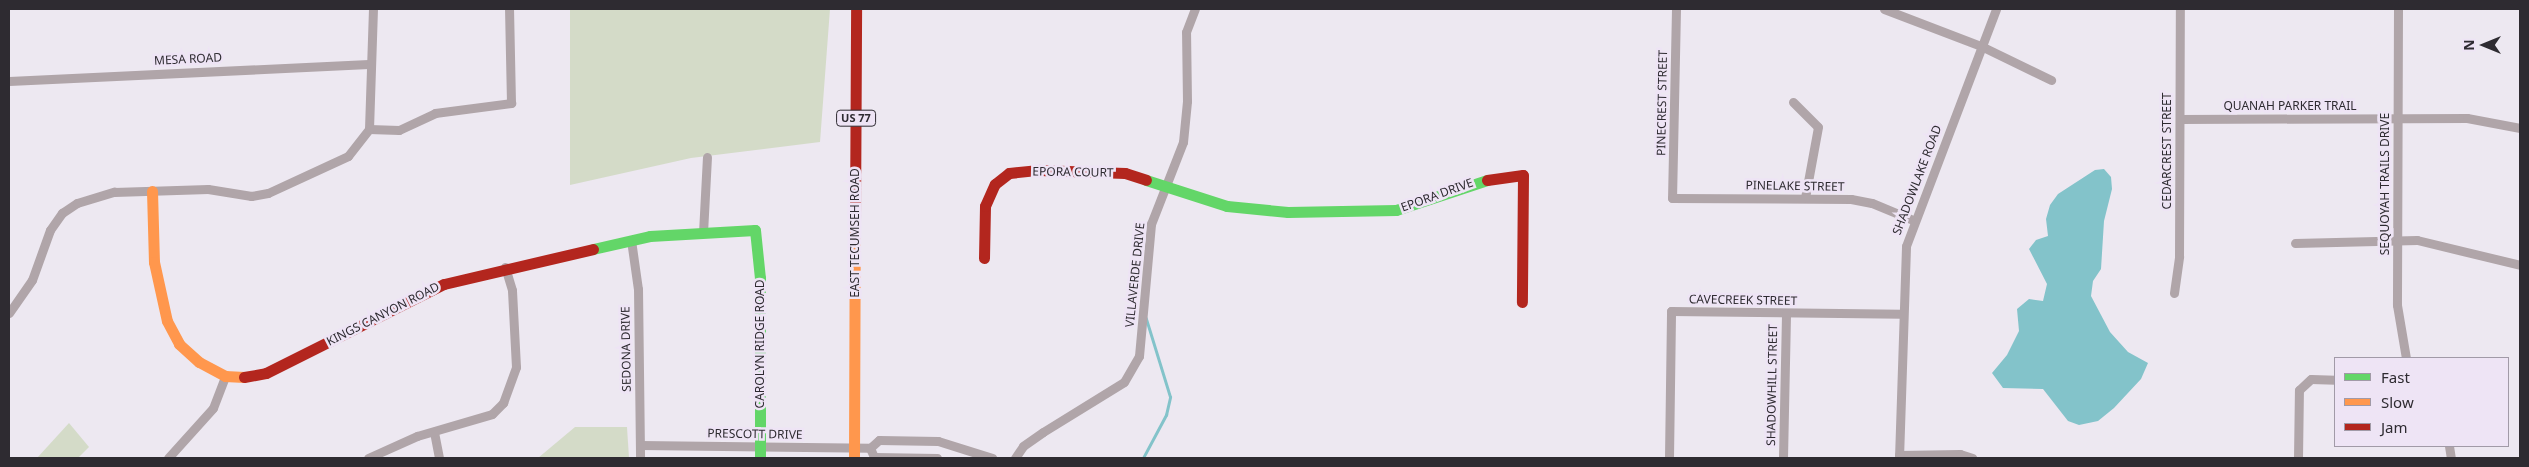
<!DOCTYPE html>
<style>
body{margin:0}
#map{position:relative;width:2529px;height:467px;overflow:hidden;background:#ede8f1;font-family:"Noto Sans",sans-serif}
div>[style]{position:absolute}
.green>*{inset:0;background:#d4dbc8}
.water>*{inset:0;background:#83c3ca}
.stream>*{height:2.5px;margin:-1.25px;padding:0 1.25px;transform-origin:1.25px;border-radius:1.25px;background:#83c3ca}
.street>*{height:9px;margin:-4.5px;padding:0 4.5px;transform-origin:4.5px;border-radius:4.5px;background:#b0a5a9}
.fast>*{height:11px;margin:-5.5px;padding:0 5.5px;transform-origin:5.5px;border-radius:5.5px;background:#63d668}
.slow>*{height:11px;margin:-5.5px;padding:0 5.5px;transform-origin:5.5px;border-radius:5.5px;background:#ff974d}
.jam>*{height:11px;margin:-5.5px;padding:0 5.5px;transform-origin:5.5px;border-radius:5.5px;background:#b3261e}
span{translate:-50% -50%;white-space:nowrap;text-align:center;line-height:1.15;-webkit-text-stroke:5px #eee4f5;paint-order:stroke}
.shield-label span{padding:1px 4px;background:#eee4f5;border:1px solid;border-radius:4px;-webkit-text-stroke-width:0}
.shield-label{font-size:11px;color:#2e2b31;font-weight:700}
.street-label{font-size:12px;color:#2e2b31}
.frame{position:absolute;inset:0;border:10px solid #2e2b31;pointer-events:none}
.legend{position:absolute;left:2334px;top:357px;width:175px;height:90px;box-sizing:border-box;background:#eee4f5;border:1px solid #a19aa7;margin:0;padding:6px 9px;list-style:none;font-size:15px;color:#2e2b31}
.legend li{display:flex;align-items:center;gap:10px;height:25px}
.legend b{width:25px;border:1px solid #a19aa7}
.north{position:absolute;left:2459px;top:20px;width:50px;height:50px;-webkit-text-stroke:4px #eee4f5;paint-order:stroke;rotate:270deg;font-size:14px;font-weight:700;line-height:20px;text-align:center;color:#2e2b31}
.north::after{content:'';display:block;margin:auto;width:18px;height:22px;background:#2e2b31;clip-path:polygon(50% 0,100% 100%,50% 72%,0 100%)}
</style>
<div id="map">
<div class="green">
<div style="clip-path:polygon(570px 9px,830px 9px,820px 142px,691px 158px,570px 185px)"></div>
<div style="clip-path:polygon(69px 423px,89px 447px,78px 458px,37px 458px)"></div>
<div style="clip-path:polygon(575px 427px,627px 427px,629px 458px,538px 458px)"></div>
</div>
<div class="water">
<div style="clip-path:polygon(2104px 169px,2111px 177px,2112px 189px,2104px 221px,2101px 269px,2093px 281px,2091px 296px,2110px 332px,2128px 352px,2148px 363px,2141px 379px,2114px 408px,2098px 421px,2079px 425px,2068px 421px,2043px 389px,2003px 388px,1992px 373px,2007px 355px,2019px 331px,2017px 309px,2029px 299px,2043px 301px,2047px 284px,2029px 249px,2036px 240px,2048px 236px,2046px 219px,2050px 205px,2058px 194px,2095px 170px)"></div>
</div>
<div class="stream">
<div style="left:1143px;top:458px;width:49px;rotate:-61.9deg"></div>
<div style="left:1166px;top:415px;width:18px;rotate:-77deg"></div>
<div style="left:1170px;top:397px;width:82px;rotate:-107.1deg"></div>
</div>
<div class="street">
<div style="left:1676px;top:9px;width:189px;rotate:91.2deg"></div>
<div style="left:1672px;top:198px;width:179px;rotate:0.3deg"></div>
<div style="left:1851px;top:199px;width:21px;rotate:11deg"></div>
<div style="left:1872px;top:203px;width:44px;rotate:22.5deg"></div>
<div style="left:1884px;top:9px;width:104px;rotate:20.9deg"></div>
<div style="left:1981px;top:46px;width:78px;rotate:25.9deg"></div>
<div style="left:2398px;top:9px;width:296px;rotate:90.2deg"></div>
<div style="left:2397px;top:305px;width:54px;rotate:80.4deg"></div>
<div style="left:9px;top:81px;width:360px;rotate:-2.7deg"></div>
<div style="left:1793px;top:102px;width:35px;rotate:45deg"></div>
<div style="left:1818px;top:127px;width:72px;rotate:100.4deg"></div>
<div style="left:2180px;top:119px;width:287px;rotate:-0.2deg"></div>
<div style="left:2467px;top:118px;width:54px;rotate:10.7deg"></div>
<div style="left:369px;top:129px;width:30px;rotate:2deg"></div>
<div style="left:399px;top:130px;width:40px;rotate:-25deg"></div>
<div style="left:435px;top:113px;width:77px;rotate:-7.5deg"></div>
<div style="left:511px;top:103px;width:94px;rotate:-91.2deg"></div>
<div style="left:703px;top:233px;width:76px;rotate:-87deg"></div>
<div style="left:631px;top:240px;width:49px;rotate:81.9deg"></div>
<div style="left:638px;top:289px;width:169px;rotate:89.3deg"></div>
<div style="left:2295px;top:243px;width:122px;rotate:-1.4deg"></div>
<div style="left:2417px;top:240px;width:106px;rotate:13.6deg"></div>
<div style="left:2174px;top:293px;width:37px;rotate:-82deg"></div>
<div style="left:2179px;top:256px;width:247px;rotate:-89.8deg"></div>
<div style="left:9px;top:313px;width:40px;rotate:-55.1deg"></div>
<div style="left:32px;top:280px;width:53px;rotate:-70.2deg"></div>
<div style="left:50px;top:230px;width:21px;rotate:-55deg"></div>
<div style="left:62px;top:213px;width:18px;rotate:-34deg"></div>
<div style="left:77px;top:203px;width:39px;rotate:-17deg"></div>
<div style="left:114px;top:192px;width:94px;rotate:-1.8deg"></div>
<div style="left:208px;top:189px;width:44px;rotate:9.2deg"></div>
<div style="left:251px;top:196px;width:17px;rotate:-10deg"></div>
<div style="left:268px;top:193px;width:88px;rotate:-24.8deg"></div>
<div style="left:348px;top:156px;width:34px;rotate:-52deg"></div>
<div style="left:369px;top:129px;width:120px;rotate:-88.1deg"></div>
<div style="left:434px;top:432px;width:26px;rotate:79deg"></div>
<div style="left:640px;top:445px;width:230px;rotate:0.7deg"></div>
<div style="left:2449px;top:446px;width:12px;rotate:81deg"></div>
<div style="left:1899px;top:455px;width:61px;rotate:-0.9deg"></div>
<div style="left:1960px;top:454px;width:13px;rotate:18deg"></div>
<div style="left:168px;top:458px;width:67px;rotate:-48deg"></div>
<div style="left:213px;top:408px;width:34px;rotate:-69deg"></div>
<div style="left:368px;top:458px;width:54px;rotate:-24.2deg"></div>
<div style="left:417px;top:436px;width:78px;rotate:-16.3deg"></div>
<div style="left:492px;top:414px;width:16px;rotate:-45deg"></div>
<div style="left:503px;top:403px;width:38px;rotate:-70deg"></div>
<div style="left:516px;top:367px;width:77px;rotate:-93deg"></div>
<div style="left:512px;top:290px;width:24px;rotate:-107deg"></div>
<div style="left:937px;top:458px;width:63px;rotate:-179.1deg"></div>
<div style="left:874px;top:457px;width:10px;rotate:-114deg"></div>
<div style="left:870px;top:448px;width:12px;rotate:-42deg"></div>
<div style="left:879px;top:440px;width:59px;rotate:1deg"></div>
<div style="left:938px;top:441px;width:57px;rotate:17.5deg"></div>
<div style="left:1015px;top:458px;width:14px;rotate:-56deg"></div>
<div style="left:1023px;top:446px;width:24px;rotate:-35deg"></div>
<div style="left:1043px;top:432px;width:95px;rotate:-31.7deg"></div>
<div style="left:1124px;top:382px;width:30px;rotate:-60deg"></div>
<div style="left:1139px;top:356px;width:133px;rotate:-84.8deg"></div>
<div style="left:1151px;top:224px;width:88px;rotate:-68.7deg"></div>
<div style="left:1183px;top:142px;width:41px;rotate:-84.4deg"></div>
<div style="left:1187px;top:101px;width:69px;rotate:-90.8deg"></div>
<div style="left:1186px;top:32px;width:25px;rotate:-69deg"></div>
<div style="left:1669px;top:458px;width:147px;rotate:-89.2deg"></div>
<div style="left:1671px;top:311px;width:230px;rotate:0.7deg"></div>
<div style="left:1783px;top:458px;width:145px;rotate:-88.8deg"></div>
<div style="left:1899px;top:458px;width:212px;rotate:-88.1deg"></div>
<div style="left:1906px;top:246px;width:254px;rotate:-69.2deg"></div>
<div style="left:2298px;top:458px;width:68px;rotate:-89.2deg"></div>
<div style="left:2299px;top:390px;width:16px;rotate:-43deg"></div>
<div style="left:2311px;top:379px;width:24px;rotate:2deg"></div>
</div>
<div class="fast">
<div style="left:1146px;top:180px;width:85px;rotate:17.8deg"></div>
<div style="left:1227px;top:206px;width:61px;rotate:5.6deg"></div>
<div style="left:1288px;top:212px;width:108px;rotate:-1.1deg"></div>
<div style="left:1396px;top:210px;width:96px;rotate:-18.2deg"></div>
<div style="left:593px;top:249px;width:58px;rotate:-12.8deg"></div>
<div style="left:650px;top:236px;width:105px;rotate:-3.3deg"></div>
<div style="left:755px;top:230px;width:48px;rotate:84.1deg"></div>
<div style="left:760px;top:278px;width:180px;rotate:90deg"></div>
</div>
<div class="slow">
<div style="left:152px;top:191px;width:71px;rotate:88.4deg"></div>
<div style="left:154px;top:262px;width:60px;rotate:77.6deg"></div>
<div style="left:167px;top:321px;width:26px;rotate:62deg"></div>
<div style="left:179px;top:344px;width:27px;rotate:42deg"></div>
<div style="left:199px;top:362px;width:30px;rotate:28deg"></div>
<div style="left:225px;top:376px;width:19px;rotate:3deg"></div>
<div style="left:854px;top:458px;width:235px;rotate:-89.8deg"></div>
</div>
<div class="jam">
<div style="left:1487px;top:180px;width:36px;rotate:-8deg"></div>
<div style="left:1523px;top:175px;width:127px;rotate:90.5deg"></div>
<div style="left:855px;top:223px;width:214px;rotate:-89.7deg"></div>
<div style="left:984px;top:258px;width:52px;rotate:-88.9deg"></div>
<div style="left:985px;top:206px;width:24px;rotate:-66deg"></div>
<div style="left:995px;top:184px;width:18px;rotate:-38deg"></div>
<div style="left:1009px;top:173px;width:30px;rotate:-6deg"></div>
<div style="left:1039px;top:170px;width:86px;rotate:2deg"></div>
<div style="left:1125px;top:173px;width:22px;rotate:18deg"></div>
<div style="left:244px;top:377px;width:22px;rotate:-10deg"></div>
<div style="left:266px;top:373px;width:199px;rotate:-26.6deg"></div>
<div style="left:444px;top:284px;width:153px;rotate:-13.2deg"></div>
</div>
<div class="shield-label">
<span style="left:856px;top:118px">US 77</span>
</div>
<div class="street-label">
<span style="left:188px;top:59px;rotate:-3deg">MESA ROAD</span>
<span style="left:1662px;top:103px;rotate:-89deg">PINECREST STREET</span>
<span style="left:2290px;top:106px">QUANAH PARKER TRAIL</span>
<span style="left:2167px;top:151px;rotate:-90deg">CEDARCREST STREET</span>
<span style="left:1073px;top:172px;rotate:1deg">EPORA COURT</span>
<span style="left:1917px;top:180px;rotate:-69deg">SHADOWLAKE ROAD</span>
<span style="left:2385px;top:184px;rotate:-90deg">SEQUOYAH TRAILS DRIVE</span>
<span style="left:1795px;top:186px;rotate:1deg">PINELAKE STREET</span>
<span style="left:1437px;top:195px;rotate:-20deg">EPORA DRIVE</span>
<span style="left:855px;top:233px;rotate:-90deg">EAST TECUMSEH ROAD</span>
<span style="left:1135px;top:275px;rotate:-84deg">VILLAVERDE DRIVE</span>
<span style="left:1743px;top:300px;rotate:1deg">CAVECREEK STREET</span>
<span style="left:383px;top:314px;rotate:-27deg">KINGS CANYON ROAD</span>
<span style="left:760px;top:344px;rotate:-90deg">CAROLYN RIDGE ROAD</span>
<span style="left:626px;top:349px;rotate:-91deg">SEDONA DRIVE</span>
<span style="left:1772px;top:385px;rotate:-89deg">SHADOWHILL STREET</span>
<span style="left:755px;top:434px;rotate:1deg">PRESCOTT DRIVE</span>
</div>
<div class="frame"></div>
<ul class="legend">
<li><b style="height:6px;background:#63d668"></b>Fast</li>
<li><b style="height:6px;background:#ff974d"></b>Slow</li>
<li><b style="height:6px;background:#b3261e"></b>Jam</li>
</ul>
<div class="north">N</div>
</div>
